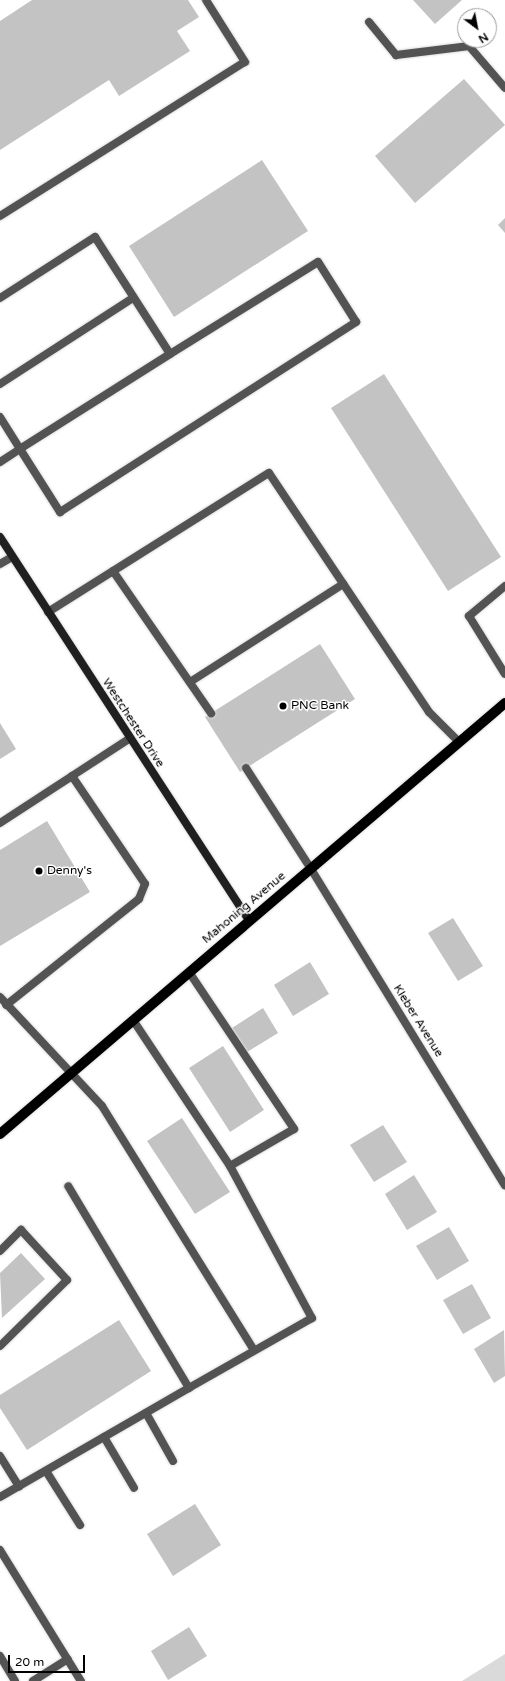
<!DOCTYPE html>
<style>
body{margin:0}
#map{position:relative;width:505px;height:1681px;overflow:hidden;background:#fff;font-family:"Varela Round",sans-serif}
div>[style]{position:absolute}
.green>*{inset:0;background:#dadada}
.building>*{inset:0;background:#c3c3c3}
.roads{filter:drop-shadow(0 0 1px #dbdbdb) drop-shadow(0 0 1px #dbdbdb)}
.lane>*{height:8px;margin:-4px;padding:0 4px;transform-origin:4px;border-radius:4px;background:#535353}
.street>*{height:8px;margin:-4px;padding:0 4px;transform-origin:4px;border-radius:4px;background:#535353}
.secondary>*{height:8px;margin:-4px;padding:0 4px;transform-origin:4px;border-radius:4px;background:#202020}
.primary>*{height:10px;margin:-5px;padding:0 5px;transform-origin:5px;border-radius:5px;background:#000}
.dots>*{width:11px;height:11px;translate:-50% -50%;box-sizing:border-box;border:2px solid #fff;border-radius:50%}
span{translate:-50% -50%;white-space:nowrap;text-align:center;line-height:1.15;-webkit-text-stroke:3px #fff;paint-order:stroke}
.poi-label{font-size:12px;color:#000}
.left{translate:0 -50%;text-align:left}
.street-label{font-size:12px;color:#000}
.north{position:absolute;left:457px;top:8px;width:40px;height:40px;box-sizing:border-box;background:#fff;border:1px solid #999;border-radius:50%;rotate:148deg;font-size:11px;font-weight:700;line-height:16px;text-align:center;color:#000}
.north::after{content:'';display:block;margin:auto;width:14px;height:18px;background:#000;clip-path:polygon(50% 0,100% 100%,50% 72%,0 100%)}
.scale{position:absolute;left:8px;top:1655px;width:77px;height:18px;box-sizing:border-box;border:2px solid #000;border-top:0;padding-left:5px;font-size:12px;line-height:14px;white-space:nowrap;color:#000;-webkit-text-stroke:3px #fff;paint-order:stroke}
</style>
<div id="map">
<div class="green">
<div style="clip-path:polygon(505px 1654px,505px 1681px,462px 1681px)"></div>
</div>
<div class="building">
<div style="clip-path:polygon(32px 0,188px 0,199px 17px,177px 31px,190px 51px,119px 96px,109px 80px,0 150px,0 21px)"></div>
<div style="clip-path:polygon(413px 0,462px 0,435px 24px)"></div>
<div style="clip-path:polygon(464px 79px,505px 125px,415px 203px,375px 156px)"></div>
<div style="clip-path:polygon(262px 160px,308px 231px,174px 317px,129px 246px)"></div>
<div style="clip-path:polygon(505px 218px,505px 233px,498px 225px)"></div>
<div style="clip-path:polygon(384px 374px,501px 557px,448px 591px,331px 408px)"></div>
<div style="clip-path:polygon(320px 644px,355px 699px,240px 772px,205px 717px)"></div>
<div style="clip-path:polygon(0 723px,16px 749px,0 759px)"></div>
<div style="clip-path:polygon(47px 821px,90px 892px,0 946px,0 850px)"></div>
<div style="clip-path:polygon(453px 918px,483px 966px,458px 981px,428px 933px)"></div>
<div style="clip-path:polygon(310px 962px,329px 994px,293px 1016px,274px 985px)"></div>
<div style="clip-path:polygon(263px 1008px,278px 1033px,247px 1052px,232px 1028px)"></div>
<div style="clip-path:polygon(223px 1046px,264px 1110px,230px 1132px,189px 1068px)"></div>
<div style="clip-path:polygon(182px 1118px,230px 1192px,195px 1214px,147px 1141px)"></div>
<div style="clip-path:polygon(383px 1125px,407px 1162px,374px 1182px,350px 1145px)"></div>
<div style="clip-path:polygon(414px 1175px,437px 1212px,407px 1230px,385px 1194px)"></div>
<div style="clip-path:polygon(449px 1227px,469px 1261px,437px 1280px,416px 1246px)"></div>
<div style="clip-path:polygon(21px 1253px,45px 1279px,2px 1318px,0 1273px)"></div>
<div style="clip-path:polygon(472px 1284px,491px 1318px,463px 1334px,443px 1300px)"></div>
<div style="clip-path:polygon(119px 1320px,151px 1371px,27px 1450px,0 1408px,0 1395px)"></div>
<div style="clip-path:polygon(504px 1330px,505px 1376px,494px 1383px,474px 1349px)"></div>
<div style="clip-path:polygon(195px 1504px,221px 1545px,173px 1576px,147px 1534px)"></div>
<div style="clip-path:polygon(189px 1627px,207px 1656px,168px 1680px,151px 1651px)"></div>
</div>
<div class="roads">
<div class="lane">
<div style="left:369px;top:22px;width:43px;rotate:50.7deg"></div>
<div style="left:396px;top:55px;width:74px;rotate:-7deg"></div>
<div style="left:469px;top:46px;width:55px;rotate:49.4deg"></div>
<div style="left:0;top:216px;width:289px;rotate:-32.2deg"></div>
<div style="left:245px;top:62px;width:73px;rotate:-122.2deg"></div>
<div style="left:0;top:298px;width:113px;rotate:-32.7deg"></div>
<div style="left:95px;top:237px;width:139px;rotate:57.3deg"></div>
<div style="left:0;top:384px;width:158px;rotate:-32.9deg"></div>
<div style="left:0;top:417px;width:38px;rotate:58deg"></div>
<div style="left:20px;top:449px;width:75px;rotate:57.6deg"></div>
<div style="left:60px;top:512px;width:352px;rotate:-32.7deg"></div>
<div style="left:356px;top:322px;width:71px;rotate:-122.3deg"></div>
<div style="left:318px;top:262px;width:174px;rotate:148.1deg"></div>
<div style="left:170px;top:354px;width:178px;rotate:147.7deg"></div>
<div style="left:20px;top:449px;width:24px;rotate:147deg"></div>
<div style="left:0;top:564px;width:14px;rotate:-30deg"></div>
<div style="left:113px;top:571px;width:173px;rotate:55.4deg"></div>
<div style="left:505px;top:586px;width:47px;rotate:140.2deg"></div>
<div style="left:469px;top:616px;width:68px;rotate:58.2deg"></div>
<div style="left:48px;top:612px;width:261px;rotate:-32.2deg"></div>
<div style="left:269px;top:473px;width:288px;rotate:56.2deg"></div>
<div style="left:429px;top:712px;width:42px;rotate:45deg"></div>
<div style="left:190px;top:682px;width:182px;rotate:-32.6deg"></div>
<div style="left:246px;top:768px;width:120px;rotate:57.2deg"></div>
<div style="left:72px;top:776px;width:68px;rotate:-33deg"></div>
<div style="left:0;top:823px;width:86px;rotate:-33.1deg"></div>
<div style="left:72px;top:776px;width:130px;rotate:55.9deg"></div>
<div style="left:145px;top:884px;width:16px;rotate:112deg"></div>
<div style="left:139px;top:899px;width:170px;rotate:141.4deg"></div>
<div style="left:189px;top:972px;width:189px;rotate:56.2deg"></div>
<div style="left:294px;top:1129px;width:74px;rotate:150deg"></div>
<div style="left:0;top:997px;width:149px;rotate:46.9deg"></div>
<div style="left:102px;top:1106px;width:287px;rotate:58.1deg"></div>
<div style="left:133px;top:1020px;width:175px;rotate:56.4deg"></div>
<div style="left:230px;top:1166px;width:173px;rotate:61.7deg"></div>
<div style="left:312px;top:1318px;width:142px;rotate:150.4deg"></div>
<div style="left:0;top:1251px;width:30px;rotate:-45deg"></div>
<div style="left:21px;top:1230px;width:68px;rotate:47.4deg"></div>
<div style="left:67px;top:1280px;width:94px;rotate:135.4deg"></div>
<div style="left:146px;top:1413px;width:55px;rotate:60.6deg"></div>
<div style="left:104px;top:1437px;width:59px;rotate:59.5deg"></div>
<div style="left:0;top:1456px;width:36px;rotate:58deg"></div>
<div style="left:46px;top:1471px;width:64px;rotate:57.8deg"></div>
<div style="left:0;top:1497px;width:218px;rotate:-30deg"></div>
<div style="left:189px;top:1388px;width:235px;rotate:-120.9deg"></div>
<div style="left:0;top:1656px;width:29px;rotate:59deg"></div>
<div style="left:33px;top:1681px;width:41px;rotate:-32.2deg"></div>
</div>
<div class="street">
<div style="left:311px;top:869px;width:371px;rotate:58.5deg"></div>
<div style="left:0;top:1550px;width:154px;rotate:58.3deg"></div>
</div>
<div class="secondary">
<div style="left:0;top:537px;width:458px;rotate:57deg"></div>
</div>
<div class="primary">
<div style="left:0;top:1134px;width:664px;rotate:-40.48deg"></div>
</div>
</div>
<div class="dots">
<div style="left:283px;top:706px;background:#000"></div>
<div style="left:39px;top:871px;background:#000"></div>
</div>
<div class="poi-label">
<span class="left" style="left:291px;top:706px">PNC Bank</span>
<span class="left" style="left:47px;top:871px">Denny's</span>
</div>
<div class="street-label">
<span style="left:133px;top:723px;rotate:57deg">Westchester Drive</span>
<span style="left:244px;top:908px;rotate:-40deg">Mahoning Avenue</span>
<span style="left:418px;top:1021px;rotate:58deg">Kleber Avenue</span>
</div>
<div class="north">N</div>
<div class="scale">20 m</div>
</div>
